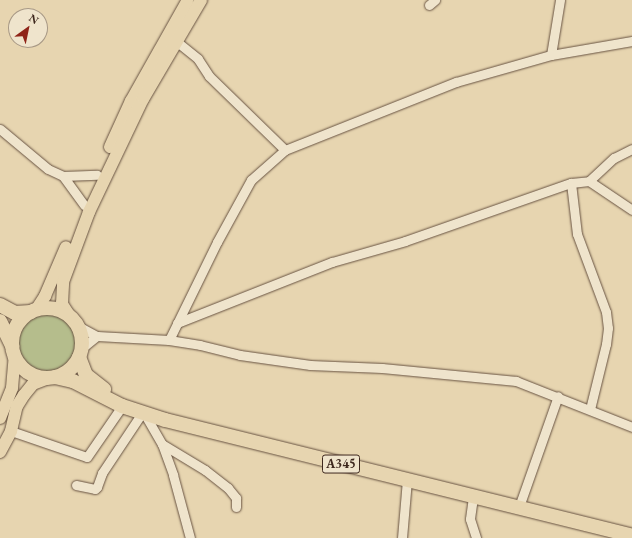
<!DOCTYPE html>
<style>
body{margin:0}
#map{position:relative;width:632px;height:538px;overflow:hidden;background:#e7d5b0;font-family:"EB Garamond",serif}
div>[style]{position:absolute}
.green>*{inset:0;background:#b5bd8c}
.round{border-radius:50%}
.roads{filter:drop-shadow(0 0 1px #685342) drop-shadow(0 0 1px #685342)}
.minor>*{height:9px;margin:-4.5px;padding:0 4.5px;transform-origin:4.5px;border-radius:4.5px;background:#efe4cc}
.major>*{height:12px;margin:-6px;padding:0 6px;transform-origin:6px;border-radius:6px;background:#e7d5b0}
.highway>*{height:14px;margin:-7px;padding:0 7px;transform-origin:7px;border-radius:7px;background:#e7d5b0}
.highway>.ring{margin:-7px;padding:0;box-sizing:content-box;background:none;border:14px solid #e7d5b0;border-radius:50%}
span{translate:-50% -50%;white-space:nowrap;text-align:center;line-height:1.15;-webkit-text-stroke:3px #efe4cc;paint-order:stroke}
.shield-label span{padding:1px 3px;background:#efe4cc;border:1px solid;border-radius:3px;-webkit-text-stroke-width:0}
.shield-label{font-size:13px;color:#3e281e;font-weight:700}
.north{position:absolute;left:8px;top:8px;width:40px;height:40px;box-sizing:border-box;background:#efe4cc;border:1px solid #a89986;border-radius:50%;rotate:33deg;font-size:11px;font-weight:700;line-height:16px;text-align:center;color:#3e281e}
.north::after{content:'';display:block;margin:auto;width:14px;height:18px;background:#8f2418;clip-path:polygon(50% 0,100% 100%,50% 72%,0 100%)}
</style>
<div id="map">
<div class="green">
<div class="round" style="left:18px;top:314px;width:58px;height:58px"></div>
</div>
<div class="roads">
<div class="minor">
<div style="left:429px;top:5px;width:8px;rotate:-40deg"></div>
<div style="left:176px;top:41px;width:28px;rotate:39deg"></div>
<div style="left:198px;top:59px;width:20px;rotate:57deg"></div>
<div style="left:209px;top:76px;width:106px;rotate:44.2deg"></div>
<div style="left:551px;top:55px;width:56px;rotate:-80.7deg"></div>
<div style="left:0;top:129px;width:62px;rotate:39.8deg"></div>
<div style="left:48px;top:169px;width:17px;rotate:25deg"></div>
<div style="left:63px;top:176px;width:34px;rotate:-2deg"></div>
<div style="left:63px;top:176px;width:36px;rotate:54deg"></div>
<div style="left:589px;top:181px;width:52px;rotate:34deg"></div>
<div style="left:571px;top:183px;width:51px;rotate:83.3deg"></div>
<div style="left:577px;top:234px;width:83px;rotate:69.6deg"></div>
<div style="left:606px;top:312px;width:16px;rotate:83deg"></div>
<div style="left:608px;top:328px;width:16px;rotate:97deg"></div>
<div style="left:606px;top:344px;width:67px;rotate:103.8deg"></div>
<div style="left:177px;top:323px;width:167px;rotate:-21.5deg"></div>
<div style="left:332px;top:262px;width:76px;rotate:-16deg"></div>
<div style="left:405px;top:241px;width:176px;rotate:-19.3deg"></div>
<div style="left:571px;top:183px;width:18px;rotate:-6deg"></div>
<div style="left:589px;top:181px;width:34px;rotate:-43deg"></div>
<div style="left:614px;top:158px;width:20px;rotate:-27deg"></div>
<div style="left:78px;top:326px;width:21px;rotate:28deg"></div>
<div style="left:97px;top:336px;width:72px;rotate:3.2deg"></div>
<div style="left:169px;top:340px;width:31px;rotate:9deg"></div>
<div style="left:200px;top:345px;width:41px;rotate:14deg"></div>
<div style="left:240px;top:355px;width:71px;rotate:8.1deg"></div>
<div style="left:310px;top:365px;width:72px;rotate:2.4deg"></div>
<div style="left:382px;top:368px;width:135px;rotate:5.5deg"></div>
<div style="left:516px;top:381px;width:125px;rotate:21.6deg"></div>
<div style="left:169px;top:340px;width:109px;rotate:-63.9deg"></div>
<div style="left:217px;top:242px;width:71px;rotate:-61.3deg"></div>
<div style="left:251px;top:180px;width:45px;rotate:-41.4deg"></div>
<div style="left:285px;top:150px;width:184px;rotate:-21.7deg"></div>
<div style="left:456px;top:82px;width:99px;rotate:-15.9deg"></div>
<div style="left:551px;top:55px;width:82px;rotate:-9.8deg"></div>
<div style="left:82px;top:348px;width:19px;rotate:-39deg"></div>
<div style="left:144px;top:413px;width:36px;rotate:60deg"></div>
<div style="left:162px;top:444px;width:33px;rotate:70deg"></div>
<div style="left:173px;top:475px;width:65px;rotate:74.9deg"></div>
<div style="left:11px;top:431px;width:80px;rotate:18.9deg"></div>
<div style="left:87px;top:457px;width:62px;rotate:-55.5deg"></div>
<div style="left:162px;top:444px;width:50px;rotate:31.2deg"></div>
<div style="left:205px;top:470px;width:29px;rotate:38deg"></div>
<div style="left:228px;top:488px;width:13px;rotate:51deg"></div>
<div style="left:236px;top:498px;width:9px;rotate:90deg"></div>
<div style="left:76px;top:485px;width:19px;rotate:12deg"></div>
<div style="left:95px;top:489px;width:3px;rotate:-45deg"></div>
<div style="left:97px;top:487px;width:15px;rotate:-70deg"></div>
<div style="left:102px;top:473px;width:72px;rotate:-56.3deg"></div>
<div style="left:473px;top:497px;width:22px;rotate:98deg"></div>
<div style="left:470px;top:519px;width:20px;rotate:72deg"></div>
<div style="left:521px;top:501px;width:111px;rotate:-70.6deg"></div>
<div style="left:402px;top:538px;width:58px;rotate:-85.1deg"></div>
</div>
<div class="major">
<div style="left:110px;top:147px;width:51px;rotate:-65.5deg"></div>
<div style="left:131px;top:101px;width:116px;rotate:-60.6deg"></div>
<div style="left:36px;top:310px;width:17px;rotate:-57deg"></div>
<div style="left:45px;top:296px;width:53px;rotate:-66.8deg"></div>
<div style="left:71px;top:318px;width:17px;rotate:-123deg"></div>
<div style="left:62px;top:304px;width:22px;rotate:-87deg"></div>
<div style="left:63px;top:282px;width:75px;rotate:-69.6deg"></div>
<div style="left:89px;top:212px;width:125px;rotate:-64.5deg"></div>
<div style="left:143px;top:99px;width:115px;rotate:-59.6deg"></div>
<div style="left:0;top:418px;width:32px;rotate:-68deg"></div>
<div style="left:12px;top:388px;width:32px;rotate:-85deg"></div>
<div style="left:0;top:452px;width:24px;rotate:-62deg"></div>
<div style="left:11px;top:431px;width:26px;rotate:-77deg"></div>
<div style="left:17px;top:406px;width:13px;rotate:-58deg"></div>
<div style="left:24px;top:395px;width:14px;rotate:-51deg"></div>
<div style="left:33px;top:384px;width:17px;rotate:-21deg"></div>
</div>
<div class="highway">
<div style="left:0;top:305px;width:17px;rotate:28deg"></div>
<div style="left:15px;top:313px;width:16px;rotate:-4deg"></div>
<div class="ring" style="left:12px;top:308px;width:56px;height:56px"></div>
<div style="left:0;top:321px;width:28px;rotate:64deg"></div>
<div style="left:79px;top:357px;width:19px;rotate:69deg"></div>
<div style="left:86px;top:375px;width:23px;rotate:38deg"></div>
<div style="left:55px;top:377px;width:18px;rotate:13deg"></div>
<div style="left:73px;top:381px;width:55px;rotate:27deg"></div>
<div style="left:122px;top:406px;width:45px;rotate:18deg"></div>
<div style="left:165px;top:420px;width:481px;rotate:13.9deg"></div>
</div>
</div>
<div class="shield-label">
<span style="left:341px;top:464px">A345</span>
</div>
<div class="north">N</div>
</div>
